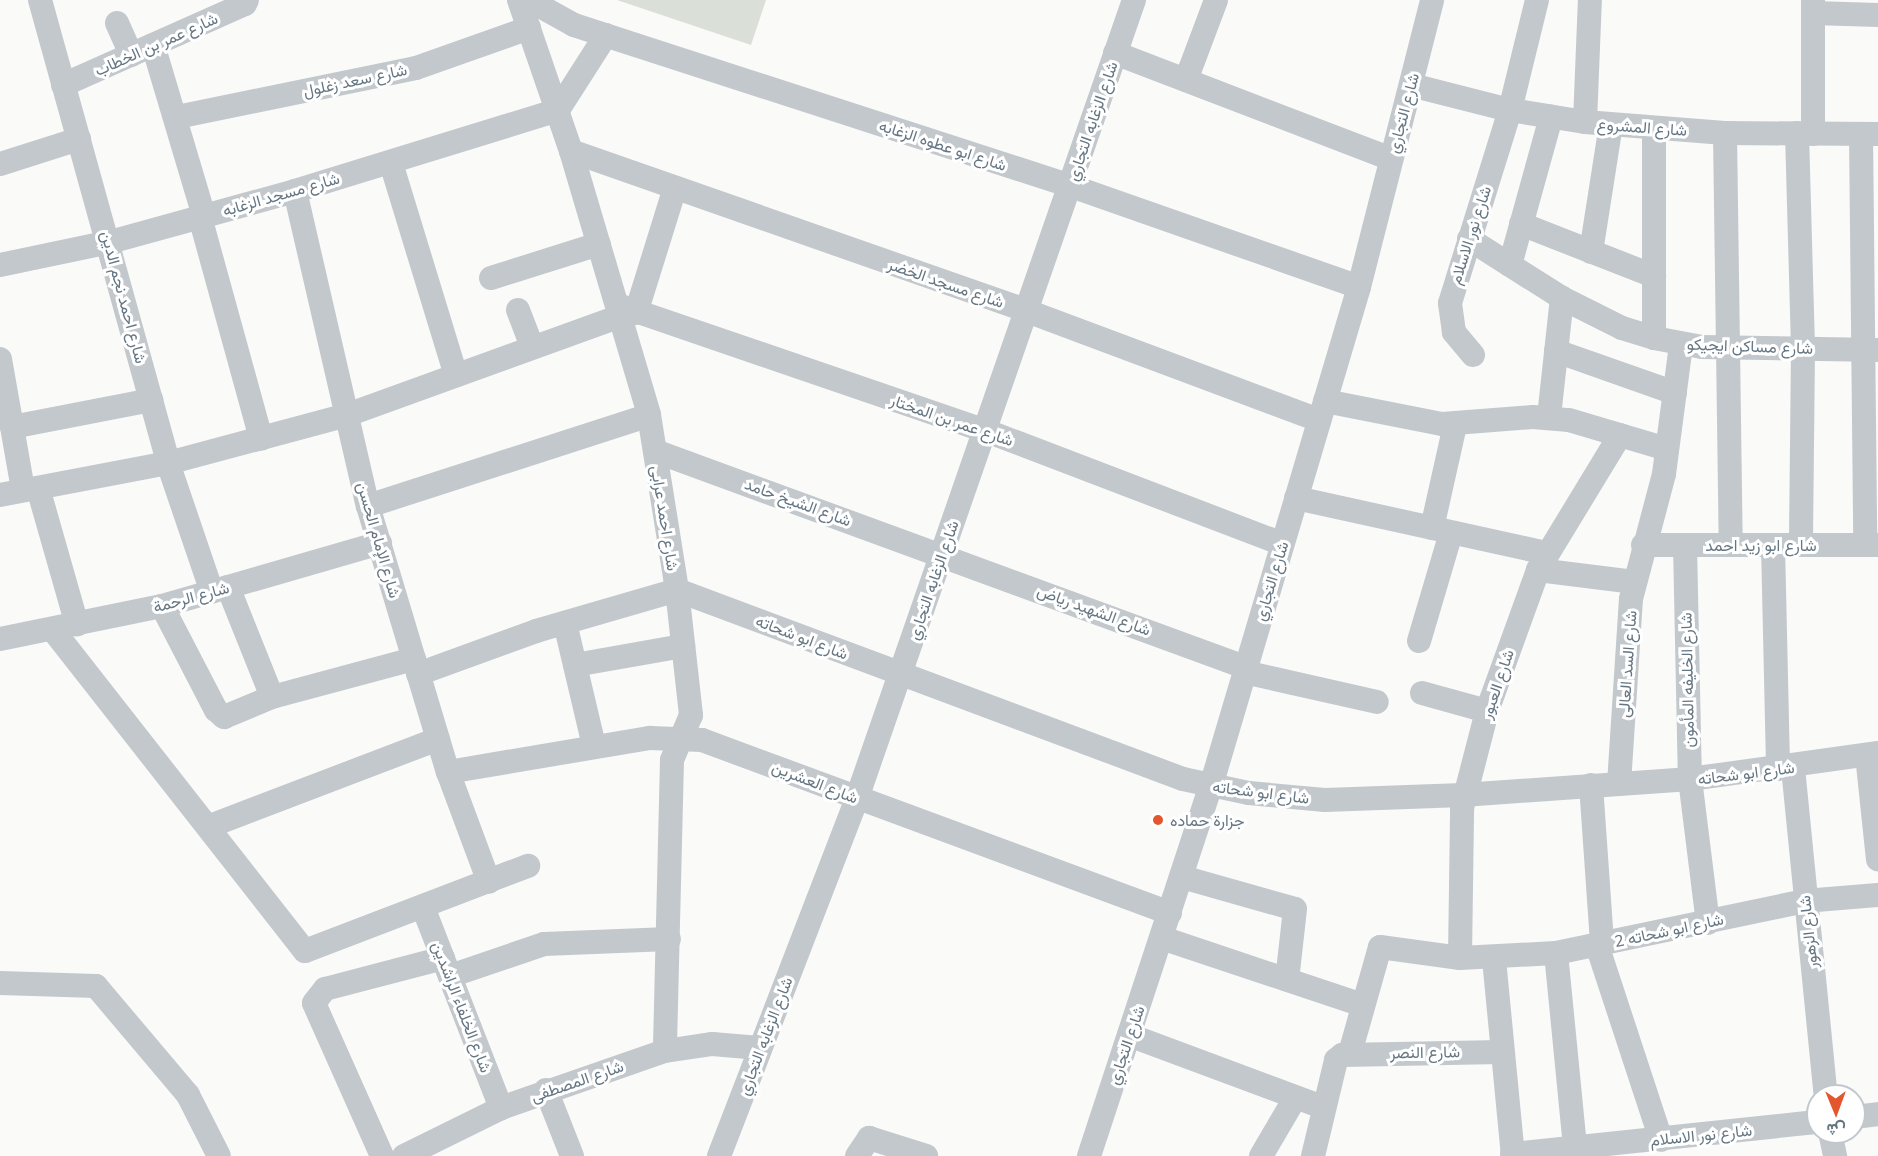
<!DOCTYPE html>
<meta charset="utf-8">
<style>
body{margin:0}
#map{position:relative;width:1878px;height:1156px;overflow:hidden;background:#fafaf8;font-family:"Noto Sans",Vazirmatn,sans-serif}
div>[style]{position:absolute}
.green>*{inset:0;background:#dadfd7}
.minor>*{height:24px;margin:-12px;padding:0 12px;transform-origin:12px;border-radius:12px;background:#c3c8cc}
.dots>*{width:16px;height:16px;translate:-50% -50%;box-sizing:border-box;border:3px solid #fff;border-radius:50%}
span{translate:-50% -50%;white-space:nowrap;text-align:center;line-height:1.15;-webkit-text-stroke:6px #fff;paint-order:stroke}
.street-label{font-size:16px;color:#657683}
.poi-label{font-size:16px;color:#657683}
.left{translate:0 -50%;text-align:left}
.north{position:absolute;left:1806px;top:1084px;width:60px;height:60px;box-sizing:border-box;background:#fff;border:2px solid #c1c8cd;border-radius:50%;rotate:179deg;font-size:16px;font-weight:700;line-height:24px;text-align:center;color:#657683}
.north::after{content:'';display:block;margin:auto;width:21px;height:27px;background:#e4572e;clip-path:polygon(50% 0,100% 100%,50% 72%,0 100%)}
</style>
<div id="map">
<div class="green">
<div style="clip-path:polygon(617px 0,766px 0,751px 45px)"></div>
</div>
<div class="minor">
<div style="left:40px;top:0;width:480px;rotate:74.5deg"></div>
<div style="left:168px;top:463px;width:136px;rotate:71.2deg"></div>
<div style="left:519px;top:0;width:160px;rotate:71deg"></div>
<div style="left:571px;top:151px;width:275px;rotate:73.5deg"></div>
<div style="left:649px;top:415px;width:177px;rotate:80.9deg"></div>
<div style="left:677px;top:590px;width:126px;rotate:83.6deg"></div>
<div style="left:691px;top:715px;width:49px;rotate:112.9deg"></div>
<div style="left:672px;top:760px;width:291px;rotate:91.4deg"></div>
<div style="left:529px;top:0;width:51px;rotate:29.1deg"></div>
<div style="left:574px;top:25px;width:522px;rotate:17.95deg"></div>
<div style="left:1071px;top:186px;width:305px;rotate:19.3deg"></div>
<div style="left:1813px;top:0;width:134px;rotate:90deg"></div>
<div style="left:1813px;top:13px;width:65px;rotate:1.8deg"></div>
<div style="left:117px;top:23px;width:35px;rotate:66deg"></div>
<div style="left:153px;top:45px;width:178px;rotate:73.4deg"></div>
<div style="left:1115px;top:53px;width:296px;rotate:21deg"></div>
<div style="left:1186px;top:80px;width:85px;rotate:-69.4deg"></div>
<div style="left:63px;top:85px;width:199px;rotate:-24deg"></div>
<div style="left:245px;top:4px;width:4px;rotate:-63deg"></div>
<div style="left:1411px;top:85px;width:102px;rotate:14.2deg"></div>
<div style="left:1510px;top:110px;width:76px;rotate:9.1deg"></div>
<div style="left:1585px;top:122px;width:140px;rotate:4.5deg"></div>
<div style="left:1725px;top:133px;width:153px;rotate:0.4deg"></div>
<div style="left:177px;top:117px;width:244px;rotate:-11.6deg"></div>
<div style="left:416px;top:68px;width:120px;rotate:-19.5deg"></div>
<div style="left:1585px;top:122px;width:122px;rotate:-87.7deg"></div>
<div style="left:1654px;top:129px;width:209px;rotate:90deg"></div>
<div style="left:1725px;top:133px;width:412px;rotate:89.2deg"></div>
<div style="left:1797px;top:133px;width:216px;rotate:88.4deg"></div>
<div style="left:1803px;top:349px;width:196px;rotate:90.6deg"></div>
<div style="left:1861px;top:134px;width:411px;rotate:89.4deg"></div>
<div style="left:571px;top:151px;width:483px;rotate:19.3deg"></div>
<div style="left:1027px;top:311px;width:312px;rotate:20.5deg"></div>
<div style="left:391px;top:163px;width:222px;rotate:73deg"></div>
<div style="left:0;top:164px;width:83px;rotate:-17.6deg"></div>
<div style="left:295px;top:191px;width:323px;rotate:77deg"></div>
<div style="left:368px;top:506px;width:278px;rotate:73.3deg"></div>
<div style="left:448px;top:772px;width:117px;rotate:69.6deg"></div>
<div style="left:200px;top:217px;width:230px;rotate:74.6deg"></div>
<div style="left:1521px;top:224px;width:143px;rotate:21.4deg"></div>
<div style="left:1469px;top:239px;width:110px;rotate:32.4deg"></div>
<div style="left:1562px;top:298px;width:67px;rotate:26.6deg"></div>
<div style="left:1622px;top:328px;width:34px;rotate:17deg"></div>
<div style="left:1654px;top:338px;width:49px;rotate:10.6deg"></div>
<div style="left:1702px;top:347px;width:176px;rotate:1deg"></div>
<div style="left:1591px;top:252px;width:129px;rotate:-81.1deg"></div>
<div style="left:0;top:265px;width:112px;rotate:-11.8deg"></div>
<div style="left:110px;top:242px;width:192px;rotate:-15.4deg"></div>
<div style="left:295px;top:191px;width:275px;rotate:-17.1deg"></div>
<div style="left:558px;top:110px;width:89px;rotate:-57.4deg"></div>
<div style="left:1510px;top:265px;width:154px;rotate:-74.5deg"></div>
<div style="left:491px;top:278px;width:113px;rotate:-17.5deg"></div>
<div style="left:618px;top:305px;width:387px;rotate:18.9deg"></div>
<div style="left:984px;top:430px;width:319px;rotate:20.9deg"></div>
<div style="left:518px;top:310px;width:40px;rotate:69deg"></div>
<div style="left:636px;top:313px;width:131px;rotate:-72.7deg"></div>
<div style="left:1556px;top:351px;width:126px;rotate:19.4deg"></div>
<div style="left:1473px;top:355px;width:30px;rotate:-130deg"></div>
<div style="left:1454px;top:332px;width:29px;rotate:-98deg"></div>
<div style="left:1450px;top:303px;width:202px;rotate:-72.7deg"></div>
<div style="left:1510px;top:110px;width:113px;rotate:-76.2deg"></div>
<div style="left:0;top:359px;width:133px;rotate:80deg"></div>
<div style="left:1325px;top:401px;width:119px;rotate:11.1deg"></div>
<div style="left:1442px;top:424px;width:91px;rotate:-4.4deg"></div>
<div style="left:1533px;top:417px;width:36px;rotate:5deg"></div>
<div style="left:1569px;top:420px;width:102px;rotate:16.5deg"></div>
<div style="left:1549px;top:417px;width:120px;rotate:-83.8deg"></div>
<div style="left:12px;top:427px;width:142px;rotate:-11deg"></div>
<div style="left:655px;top:451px;width:628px;rotate:20.11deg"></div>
<div style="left:38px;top:488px;width:142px;rotate:74.1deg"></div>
<div style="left:0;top:495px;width:171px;rotate:-10.8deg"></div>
<div style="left:168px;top:463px;width:185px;rotate:-15deg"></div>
<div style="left:347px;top:415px;width:291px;rotate:-19.9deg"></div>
<div style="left:1296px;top:498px;width:256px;rotate:12.4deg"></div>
<div style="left:368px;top:506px;width:295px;rotate:-17.9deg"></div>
<div style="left:1432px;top:528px;width:106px;rotate:-77.4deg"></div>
<div style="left:1643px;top:545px;width:235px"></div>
<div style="left:1685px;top:545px;width:234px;rotate:88.8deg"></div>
<div style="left:1690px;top:779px;width:145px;rotate:82.9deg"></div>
<div style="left:1773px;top:545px;width:224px;rotate:88.7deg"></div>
<div style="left:1538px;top:570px;width:97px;rotate:7.1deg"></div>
<div style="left:228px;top:587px;width:118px;rotate:68.2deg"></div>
<div style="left:162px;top:606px;width:117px;rotate:62.6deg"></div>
<div style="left:216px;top:710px;width:11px;rotate:41deg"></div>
<div style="left:224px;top:717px;width:52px;rotate:-22.6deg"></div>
<div style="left:272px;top:697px;width:147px;rotate:-15deg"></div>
<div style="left:565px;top:623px;width:126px;rotate:76.7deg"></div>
<div style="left:53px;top:630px;width:408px;rotate:51.9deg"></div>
<div style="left:305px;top:951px;width:239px;rotate:-20.9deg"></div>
<div style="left:0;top:639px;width:165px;rotate:-11.5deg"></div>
<div style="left:162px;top:606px;width:227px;rotate:-16.1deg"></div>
<div style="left:1419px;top:641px;width:113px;rotate:-73.5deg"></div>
<div style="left:575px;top:665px;width:110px;rotate:-10deg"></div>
<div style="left:1244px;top:672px;width:136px;rotate:12.7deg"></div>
<div style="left:418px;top:674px;width:126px;rotate:-20deg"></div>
<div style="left:536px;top:631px;width:147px;rotate:-16.2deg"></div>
<div style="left:677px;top:590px;width:540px;rotate:20.48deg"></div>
<div style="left:1183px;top:779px;width:67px;rotate:12deg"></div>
<div style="left:1249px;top:793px;width:76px;rotate:5.3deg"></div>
<div style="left:1325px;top:800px;width:138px;rotate:-2.1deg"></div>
<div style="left:1463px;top:795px;width:228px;rotate:-4deg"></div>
<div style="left:1690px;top:779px;width:190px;rotate:-7.9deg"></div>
<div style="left:1422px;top:693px;width:67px;rotate:15.5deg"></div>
<div style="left:1867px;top:755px;width:105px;rotate:84deg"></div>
<div style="left:1793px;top:768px;width:330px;rotate:84.3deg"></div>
<div style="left:448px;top:772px;width:205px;rotate:-9.6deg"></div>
<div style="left:650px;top:738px;width:52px;rotate:2.2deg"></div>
<div style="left:702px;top:740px;width:499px;rotate:20.3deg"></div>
<div style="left:1619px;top:784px;width:185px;rotate:-86.3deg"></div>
<div style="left:1631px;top:599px;width:129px;rotate:-75.2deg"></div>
<div style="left:1664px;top:474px;width:131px;rotate:-82.5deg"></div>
<div style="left:1591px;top:785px;width:159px;rotate:86deg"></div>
<div style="left:210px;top:826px;width:244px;rotate:-20.9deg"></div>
<div style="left:1182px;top:877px;width:117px;rotate:15.8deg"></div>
<div style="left:1295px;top:909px;width:71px;rotate:96.4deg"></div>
<div style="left:423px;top:907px;width:216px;rotate:68.8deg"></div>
<div style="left:1162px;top:938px;width:211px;rotate:18.5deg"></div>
<div style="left:1597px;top:945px;width:205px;rotate:71.8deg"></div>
<div style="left:1556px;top:953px;width:204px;rotate:84.4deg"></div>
<div style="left:1460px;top:958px;width:150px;rotate:-89.2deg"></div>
<div style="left:1462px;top:808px;width:100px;rotate:-75.5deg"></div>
<div style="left:1487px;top:711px;width:150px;rotate:-70.1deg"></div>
<div style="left:1538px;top:570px;width:158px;rotate:-58.7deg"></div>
<div style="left:1494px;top:959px;width:198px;rotate:84.5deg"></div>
<div style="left:450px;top:976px;width:99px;rotate:-18.8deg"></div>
<div style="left:544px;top:944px;width:125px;rotate:-2.3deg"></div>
<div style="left:0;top:983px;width:96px;rotate:1.8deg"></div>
<div style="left:96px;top:986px;width:143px;rotate:49.8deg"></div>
<div style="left:188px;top:1095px;width:68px;rotate:63.1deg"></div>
<div style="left:1129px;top:1035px;width:207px;rotate:20.4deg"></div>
<div style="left:1350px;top:1053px;width:110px;rotate:-74.2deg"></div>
<div style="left:1380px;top:947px;width:81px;rotate:7.8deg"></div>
<div style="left:1460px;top:958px;width:96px;rotate:-3deg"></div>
<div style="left:1556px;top:953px;width:253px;rotate:-11.8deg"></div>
<div style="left:1804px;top:901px;width:74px;rotate:-4.6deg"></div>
<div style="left:546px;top:1090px;width:71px;rotate:68.5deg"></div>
<div style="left:1854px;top:1117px;width:24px;rotate:-7deg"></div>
<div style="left:1830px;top:1132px;width:25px;rotate:78deg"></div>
<div style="left:1512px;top:1154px;width:308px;rotate:-6deg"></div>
<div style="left:382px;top:1156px;width:167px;rotate:-114deg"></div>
<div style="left:314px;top:1003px;width:18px;rotate:-52deg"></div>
<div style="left:325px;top:989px;width:122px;rotate:-14.7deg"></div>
<div style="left:404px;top:1156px;width:108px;rotate:-26.3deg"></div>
<div style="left:501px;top:1108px;width:174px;rotate:-19.2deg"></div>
<div style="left:665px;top:1051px;width:48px;rotate:-8.5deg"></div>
<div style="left:712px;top:1044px;width:48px;rotate:4.8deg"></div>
<div style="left:719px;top:1156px;width:384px;rotate:-68.9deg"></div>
<div style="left:857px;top:798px;width:845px;rotate:-70.86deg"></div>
<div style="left:857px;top:1156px;width:22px;rotate:-56deg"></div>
<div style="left:869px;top:1138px;width:60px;rotate:17.5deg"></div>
<div style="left:1089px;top:1156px;width:390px;rotate:-71.8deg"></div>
<div style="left:1211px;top:786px;width:520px;rotate:-73.48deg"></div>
<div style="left:1359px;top:287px;width:296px;rotate:-75.7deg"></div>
<div style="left:1261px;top:1156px;width:67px;rotate:-59.6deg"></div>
<div style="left:1313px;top:1156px;width:99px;rotate:-76.5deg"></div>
<div style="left:1336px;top:1060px;width:8px;rotate:-40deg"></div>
<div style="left:1342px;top:1055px;width:159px;rotate:-1.1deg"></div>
</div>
<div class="dots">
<div style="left:1158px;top:820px;background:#e4572e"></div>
</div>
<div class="street-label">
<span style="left:156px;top:44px;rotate:-24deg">شارع عمر بن الخطاب</span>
<span style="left:355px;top:80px;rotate:-12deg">شارع سعد زغلول</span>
<span style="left:1403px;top:113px;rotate:-75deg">شارع التجاري</span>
<span style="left:1092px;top:121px;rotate:-71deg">شارع الزغابه التجاري</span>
<span style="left:1642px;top:127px;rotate:4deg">شارع المشروع</span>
<span style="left:943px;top:145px;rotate:18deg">شارع ابو عطوه الزغابه</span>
<span style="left:281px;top:194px;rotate:-16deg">شارع مسجد الزغابه</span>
<span style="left:1470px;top:235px;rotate:-72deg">شارع نور الاسلام</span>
<span style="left:946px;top:283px;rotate:19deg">شارع مسجد الخضر</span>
<span style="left:124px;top:297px;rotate:75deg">شارع احمد نجم الدين</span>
<span style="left:1750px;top:346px;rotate:2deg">شارع مساكن ايجيكو</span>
<span style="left:952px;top:420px;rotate:19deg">شارع عمر بن المختار</span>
<span style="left:798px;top:502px;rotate:20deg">شارع الشيخ حامد</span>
<span style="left:665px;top:518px;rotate:81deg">شارع احمد عرابى</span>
<span style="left:379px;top:540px;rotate:74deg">شارع الإمام الحسن</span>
<span style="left:1761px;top:545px">شارع ابو زيد احمد</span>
<span style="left:933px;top:580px;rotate:-71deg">شارع الزغابه التجاري</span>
<span style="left:1271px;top:581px;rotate:-73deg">شارع التجاري</span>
<span style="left:191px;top:597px;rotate:-15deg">شارع الرحمة</span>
<span style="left:1094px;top:610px;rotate:20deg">شارع الشهيد رياض</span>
<span style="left:802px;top:637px;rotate:21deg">شارع ابو شحاته</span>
<span style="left:1627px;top:664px;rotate:-86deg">شارع السد العالى</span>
<span style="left:1687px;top:680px;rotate:-91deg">شارع الخليفه المأمون</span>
<span style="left:1497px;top:684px;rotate:-71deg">شارع العبور</span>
<span style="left:1746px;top:773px;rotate:-7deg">شارع ابو شحاته</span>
<span style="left:815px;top:782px;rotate:21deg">شارع العشرين</span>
<span style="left:1261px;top:792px;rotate:7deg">شارع ابو شحاته</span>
<span style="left:1669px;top:930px;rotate:-12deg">شارع ابو شحاته 2</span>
<span style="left:1808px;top:932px;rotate:-96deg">شارع الزهور</span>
<span style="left:462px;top:1007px;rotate:69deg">شارع الخلفاء الراشدين</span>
<span style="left:765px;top:1036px;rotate:-69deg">شارع الزغابه التجاري</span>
<span style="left:1126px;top:1045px;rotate:-71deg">شارع التجاري</span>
<span style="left:1425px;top:1052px;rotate:-1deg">شارع النصر</span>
<span style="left:577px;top:1081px;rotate:-19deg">شارع المصطفى</span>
<span style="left:1701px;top:1135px;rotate:-6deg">شارع نور الاسلام</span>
</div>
<div class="poi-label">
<span class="left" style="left:1170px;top:820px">جزارة حماده</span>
</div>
<div class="north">ش</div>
</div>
